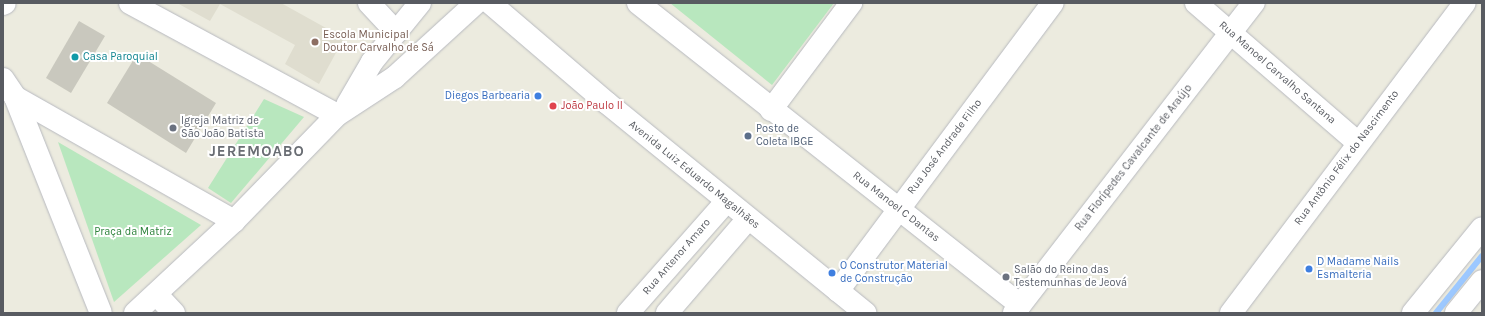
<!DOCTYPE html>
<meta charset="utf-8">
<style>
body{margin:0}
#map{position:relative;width:1485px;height:316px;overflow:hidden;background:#ecebdf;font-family:Karla,sans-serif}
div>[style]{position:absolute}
.education>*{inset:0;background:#dfddcf}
.green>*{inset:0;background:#b8e7be}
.stream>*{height:6px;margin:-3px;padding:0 3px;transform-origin:3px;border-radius:3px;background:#9cc8ff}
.building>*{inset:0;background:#c9c8be}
.roads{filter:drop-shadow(0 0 1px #b7b9bf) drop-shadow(0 0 1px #b7b9bf)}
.street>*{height:22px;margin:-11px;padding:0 11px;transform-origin:11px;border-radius:11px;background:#fff}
.secondary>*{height:22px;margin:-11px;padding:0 11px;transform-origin:11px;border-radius:11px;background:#fff}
.dots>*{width:11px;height:11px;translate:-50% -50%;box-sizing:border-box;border:2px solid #fff;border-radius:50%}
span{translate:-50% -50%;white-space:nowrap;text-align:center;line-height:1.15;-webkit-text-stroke:4px #fff;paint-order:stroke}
.education-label{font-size:11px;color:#785e54}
.left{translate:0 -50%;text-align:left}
.culture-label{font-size:11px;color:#0d838f}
.street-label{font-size:11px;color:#585b61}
.shop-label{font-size:11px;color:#366cbe}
.right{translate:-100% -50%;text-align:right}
.health-label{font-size:11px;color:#be3a42}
.worship-label{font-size:11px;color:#5b616d}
.service-label{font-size:11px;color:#4e5e75}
.park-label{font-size:11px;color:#2e833c}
.district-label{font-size:15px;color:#696d73;font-weight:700;letter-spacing:1px}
.frame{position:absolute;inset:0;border:4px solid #585b61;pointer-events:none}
</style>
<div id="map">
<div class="education">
<div style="clip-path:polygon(177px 3px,281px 3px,344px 38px,319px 84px,285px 64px,295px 45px,220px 4px,210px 21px)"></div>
</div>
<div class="green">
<div style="clip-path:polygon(670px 3px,834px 3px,772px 85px)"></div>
<div style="clip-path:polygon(264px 99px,304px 117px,231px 203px,208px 188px)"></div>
<div style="clip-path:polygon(58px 142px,201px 225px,114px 302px)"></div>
</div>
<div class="stream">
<div style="left:1436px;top:313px;width:73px;rotate:-51.1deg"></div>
</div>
<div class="building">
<div style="clip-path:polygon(79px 21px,105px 36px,71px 93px,46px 78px)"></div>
<div style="clip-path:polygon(137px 54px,216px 103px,186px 153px,107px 103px)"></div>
</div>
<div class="roads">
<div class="street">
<div style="left:130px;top:3px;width:235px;rotate:28.4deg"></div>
<div style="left:369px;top:3px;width:40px;rotate:47deg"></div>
<div style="left:490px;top:3px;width:154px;rotate:40.5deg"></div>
<div style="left:607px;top:103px;width:333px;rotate:39.1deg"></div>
<div style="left:638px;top:3px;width:487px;rotate:38.3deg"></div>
<div style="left:1196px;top:3px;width:214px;rotate:40.8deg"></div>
<div style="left:3px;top:4px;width:2px;rotate:-27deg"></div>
<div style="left:3px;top:79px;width:22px;rotate:56deg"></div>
<div style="left:15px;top:97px;width:232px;rotate:68.3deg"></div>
<div style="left:15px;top:97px;width:252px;rotate:29.5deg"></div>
<div style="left:771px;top:110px;width:134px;rotate:-53.2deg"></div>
<div style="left:838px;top:291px;width:359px;rotate:-53.3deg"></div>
<div style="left:157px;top:295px;width:25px;rotate:47deg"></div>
<div style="left:628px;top:313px;width:148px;rotate:-48.6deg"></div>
<div style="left:667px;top:313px;width:123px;rotate:-49.3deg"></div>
<div style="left:1014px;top:313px;width:392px;rotate:-52.3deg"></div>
<div style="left:1231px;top:313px;width:388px;rotate:-53deg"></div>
<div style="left:1413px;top:313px;width:109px;rotate:-50.9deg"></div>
<div style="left:1456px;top:313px;width:41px;rotate:-50.9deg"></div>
</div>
<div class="secondary">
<div style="left:347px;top:105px;width:50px;rotate:-59.8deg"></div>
<div style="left:372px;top:62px;width:76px;rotate:-50.9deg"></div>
<div style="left:135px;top:313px;width:135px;rotate:-42.9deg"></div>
<div style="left:234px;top:221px;width:148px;rotate:-45.8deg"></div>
<div style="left:337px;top:115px;width:69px;rotate:-33.2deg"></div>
<div style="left:395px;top:77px;width:110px;rotate:-42.4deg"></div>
</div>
</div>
<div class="dots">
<div style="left:315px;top:42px;background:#8d6e63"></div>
<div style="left:75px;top:57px;background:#0f9aa8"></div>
<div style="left:538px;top:96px;background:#3f7fe0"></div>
<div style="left:553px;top:106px;background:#e0444e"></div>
<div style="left:173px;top:128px;background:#6b7280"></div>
<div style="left:748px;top:136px;background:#5c6f8a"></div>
<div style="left:1309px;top:269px;background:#3f7fe0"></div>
<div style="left:832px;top:273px;background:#3f7fe0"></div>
<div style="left:1006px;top:277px;background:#6b7280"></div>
</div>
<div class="education-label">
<span class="left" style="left:323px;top:42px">Escola Municipal<br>Doutor Carvalho de Sá</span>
</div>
<div class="culture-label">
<span class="left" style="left:83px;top:57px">Casa Paroquial</span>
</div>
<div class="street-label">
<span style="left:1277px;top:73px;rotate:41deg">Rua Manoel Carvalho Santana</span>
<span style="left:945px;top:147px;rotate:-53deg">Rua José Andrade Filho</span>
<span style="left:1134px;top:158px;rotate:-52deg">Rua Florípedes Cavalcante de Araújo</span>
<span style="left:1347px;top:158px;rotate:-53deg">Rua Antônio Félix do Nascimento</span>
<span style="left:694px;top:175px;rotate:39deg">Avenida Luiz Eduardo Magalhães</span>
<span style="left:896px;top:207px;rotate:38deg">Rua Manoel C Dantas</span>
<span style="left:677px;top:257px;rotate:-49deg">Rua Antenor Amaro</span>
</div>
<div class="shop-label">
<span class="right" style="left:530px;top:96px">Diegos Barbearia</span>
<span class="left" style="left:1317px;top:269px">D Madame Nails<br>Esmalteria</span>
<span class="left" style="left:840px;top:273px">O Construtor Material<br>de Construção</span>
</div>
<div class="health-label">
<span class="left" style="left:561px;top:106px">João Paulo II</span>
</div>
<div class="worship-label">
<span class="left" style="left:181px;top:128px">Igreja Matriz de<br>São João Batista</span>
<span class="left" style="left:1014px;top:277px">Salão do Reino das<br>Testemunhas de Jeová</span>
</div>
<div class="service-label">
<span class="left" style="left:756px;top:136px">Posto de<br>Coleta IBGE</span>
</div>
<div class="park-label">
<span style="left:133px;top:232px">Praça da Matriz</span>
</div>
<div class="district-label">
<span style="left:257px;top:152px">JEREMOABO</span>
</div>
<div class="frame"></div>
</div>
